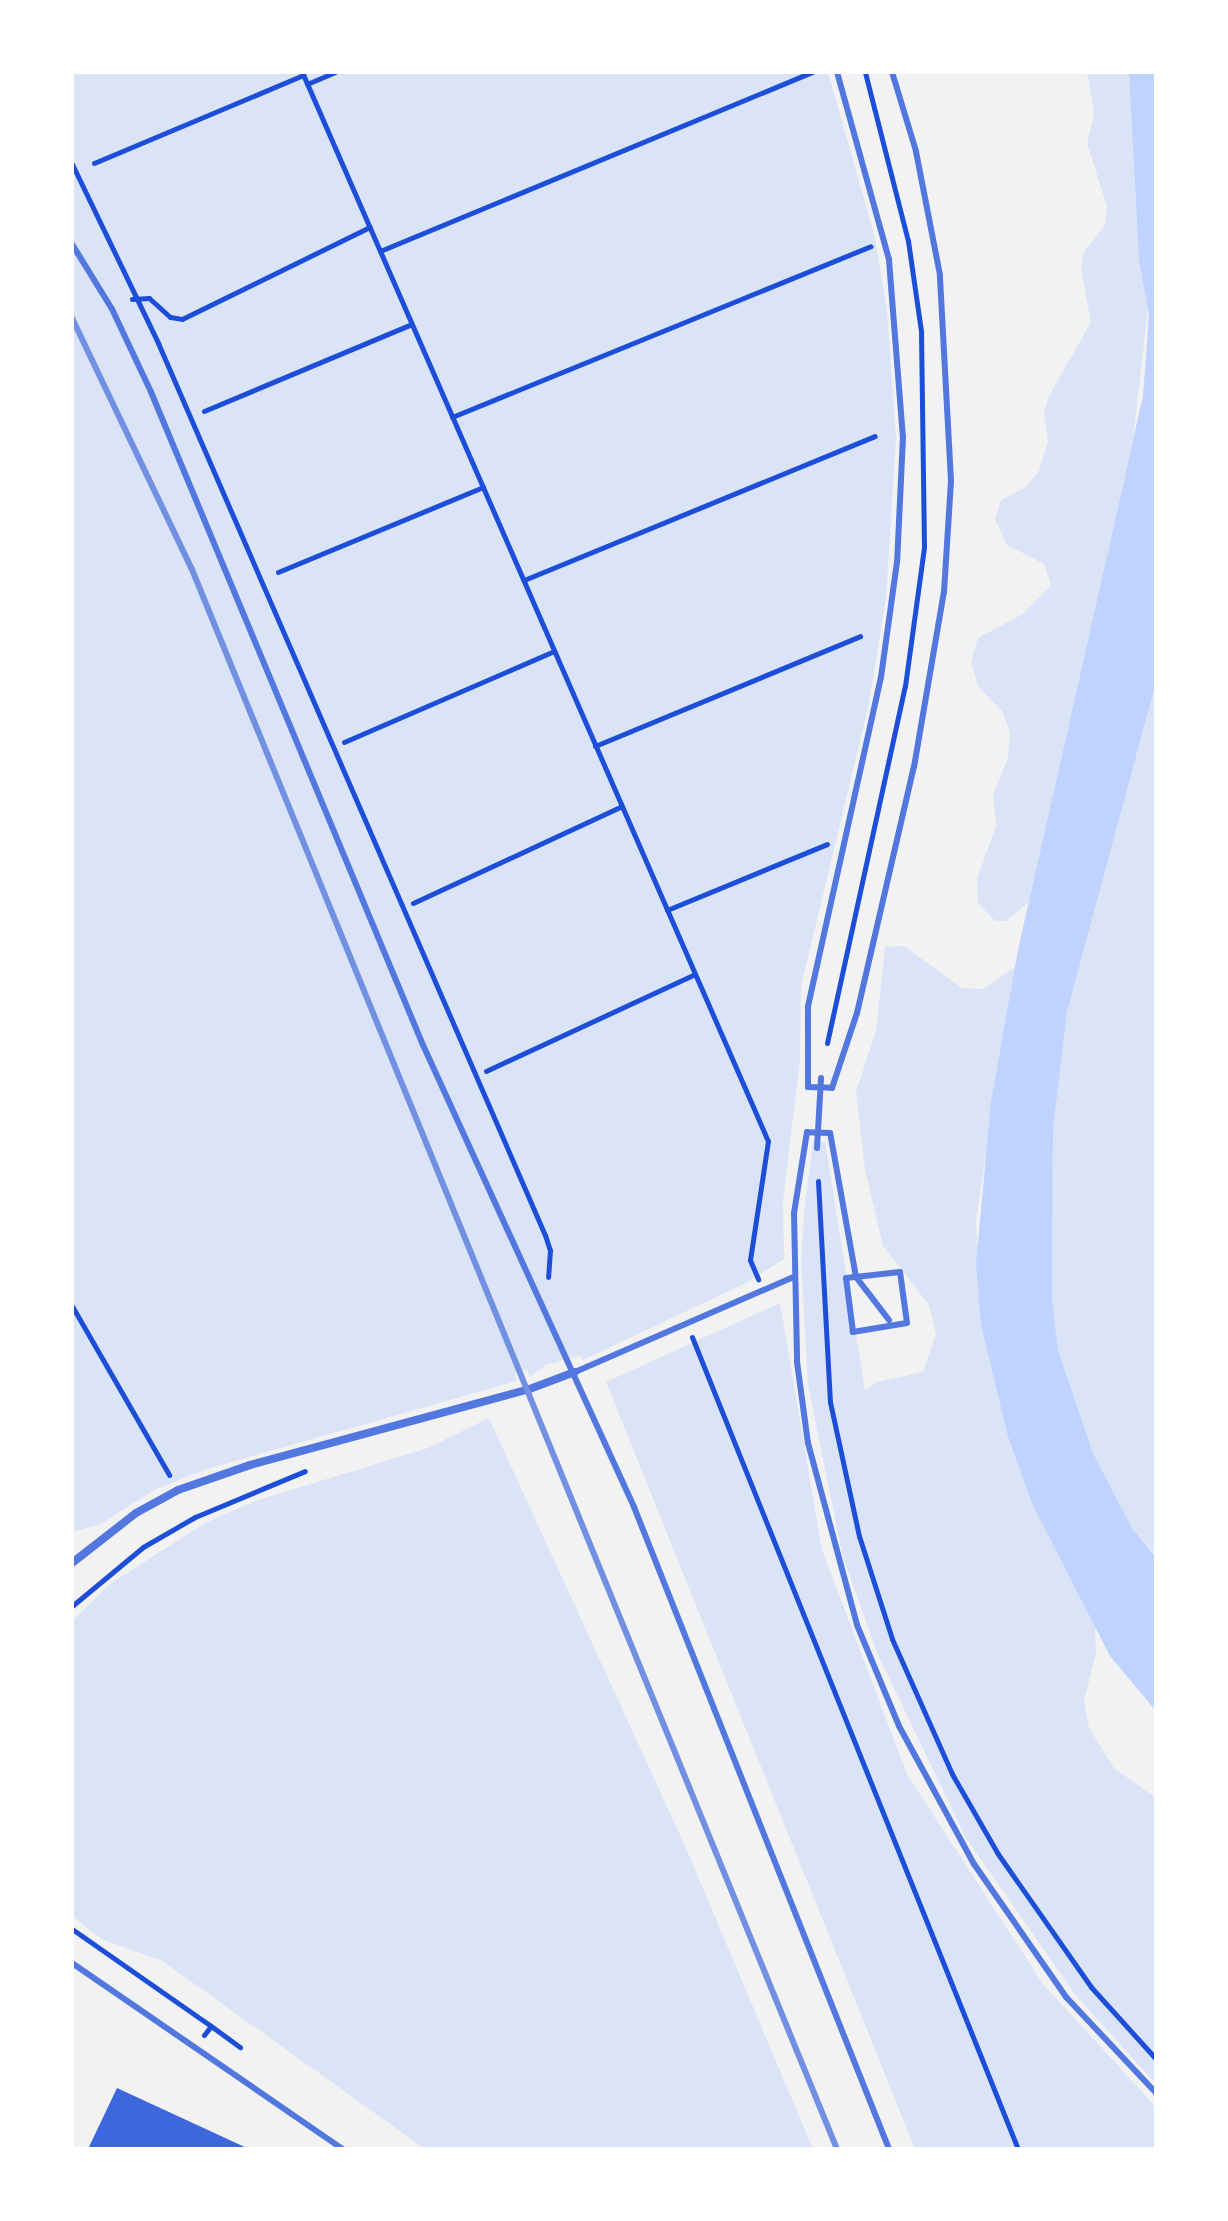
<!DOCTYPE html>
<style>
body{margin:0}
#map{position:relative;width:1228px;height:2221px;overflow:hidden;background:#f2f2f2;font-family:"Roboto Serif",serif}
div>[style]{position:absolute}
.green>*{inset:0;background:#dbe4f7}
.water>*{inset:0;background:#bfd3fe}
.building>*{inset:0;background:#3d67dc}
.path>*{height:5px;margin:-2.5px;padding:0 2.5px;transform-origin:2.5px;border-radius:2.5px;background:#1d4ed8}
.service>*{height:6px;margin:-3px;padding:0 3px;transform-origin:3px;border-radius:3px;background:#5277de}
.minor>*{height:8px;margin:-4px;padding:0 4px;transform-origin:4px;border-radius:4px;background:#5277de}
.rail>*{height:6px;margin:-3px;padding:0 3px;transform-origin:3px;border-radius:3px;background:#7290e2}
span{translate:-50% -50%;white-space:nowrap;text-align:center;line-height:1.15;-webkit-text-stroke:6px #fff;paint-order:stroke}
.frame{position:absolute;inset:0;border:74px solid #fff;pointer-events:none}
</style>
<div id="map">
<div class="green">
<div style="clip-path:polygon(72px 72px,828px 72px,875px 238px,887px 311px,896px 439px,886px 599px,868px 708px,801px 986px,800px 1060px,783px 1201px,784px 1259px,746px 1283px,583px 1360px,581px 1355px,546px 1365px,530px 1376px,527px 1370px,515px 1373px,517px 1381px,210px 1468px,156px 1489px,99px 1525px,72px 1532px)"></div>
<div style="clip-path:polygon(1087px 72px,1129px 72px,1139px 261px,1148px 309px,1133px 439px,1029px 902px,1006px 921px,995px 921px,978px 903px,977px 879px,996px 826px,993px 794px,1008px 758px,1010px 733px,1003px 712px,978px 686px,971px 662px,978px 638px,1021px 615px,1051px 585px,1044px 564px,1007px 545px,995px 519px,1001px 500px,1026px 487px,1039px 471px,1048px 441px,1044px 414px,1049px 396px,1091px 322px,1081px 269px,1084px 252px,1105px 225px,1107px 206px,1087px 144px,1094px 113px)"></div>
<div style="clip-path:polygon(1156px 680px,1156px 1555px,1132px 1528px,1093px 1453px,1058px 1350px,1052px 1299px,1053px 1130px,1067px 1012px)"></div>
<div style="clip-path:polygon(904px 946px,962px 988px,983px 989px,1015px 967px,976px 1220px,981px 1325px,1008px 1437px,1032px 1504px,1095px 1625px,1096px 1653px,1084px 1701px,1089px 1728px,1114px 1768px,1156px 1798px,1156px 2084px,1074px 1993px,966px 1838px,878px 1655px,843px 1557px,808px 1385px,801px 1263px,804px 1213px,813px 1142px,825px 1142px,865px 1390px,877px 1382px,923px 1372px,936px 1334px,929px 1305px,883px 1246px,865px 1170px,856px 1092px,876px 1031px,885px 947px)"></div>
<div style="clip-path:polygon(780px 1303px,822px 1550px,907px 1774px,1043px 1984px,1156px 2107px,1156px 2149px,915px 2149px,606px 1382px)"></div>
<div style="clip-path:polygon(489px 1418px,686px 1848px,813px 2149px,425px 2149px,161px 1960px,103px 1940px,72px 1916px,72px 1621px,110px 1584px,205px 1523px,255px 1501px,428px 1448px)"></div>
</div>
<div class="water">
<div style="clip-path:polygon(1129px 72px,1156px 72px,1156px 682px,1067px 1012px,1053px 1130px,1052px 1299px,1058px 1350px,1093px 1453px,1132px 1528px,1156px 1557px,1156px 1711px,1110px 1656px,1032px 1504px,1008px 1437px,981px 1325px,976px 1264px,991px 1102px,1018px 950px,1143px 396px,1149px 315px,1139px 261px)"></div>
</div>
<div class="building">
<div style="clip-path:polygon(117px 2088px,249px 2149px,88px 2149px)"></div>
</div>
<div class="path">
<div style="left:302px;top:72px;width:1166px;rotate:66.45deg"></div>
<div style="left:768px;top:1141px;width:120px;rotate:98.6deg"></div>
<div style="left:750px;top:1260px;width:21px;rotate:67deg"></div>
<div style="left:307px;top:84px;width:30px;rotate:-23deg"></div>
<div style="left:94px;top:163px;width:227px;rotate:-22.8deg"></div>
<div style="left:72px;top:164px;width:199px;rotate:64.3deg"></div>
<div style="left:158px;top:343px;width:972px;rotate:66.55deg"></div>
<div style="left:545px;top:1235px;width:16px;rotate:72deg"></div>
<div style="left:550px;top:1250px;width:27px;rotate:94deg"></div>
<div style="left:380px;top:251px;width:468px;rotate:-22.5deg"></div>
<div style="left:132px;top:299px;width:17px;rotate:-3deg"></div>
<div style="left:149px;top:298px;width:28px;rotate:42deg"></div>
<div style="left:170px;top:317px;width:12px;rotate:9deg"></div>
<div style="left:182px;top:319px;width:209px;rotate:-26.1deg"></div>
<div style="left:204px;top:411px;width:225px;rotate:-22.7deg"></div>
<div style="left:452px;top:417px;width:452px;rotate:-22.2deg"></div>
<div style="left:278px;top:572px;width:222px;rotate:-22.5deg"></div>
<div style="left:524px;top:580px;width:379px;rotate:-22.3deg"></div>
<div style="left:344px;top:742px;width:229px;rotate:-23.4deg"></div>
<div style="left:595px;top:746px;width:287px;rotate:-22.5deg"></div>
<div style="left:413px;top:903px;width:230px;rotate:-24.9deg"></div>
<div style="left:667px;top:910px;width:173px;rotate:-22.4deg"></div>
<div style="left:827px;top:1043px;width:365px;rotate:-77.7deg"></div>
<div style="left:905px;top:686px;width:140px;rotate:-82.2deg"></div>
<div style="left:924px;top:547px;width:216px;rotate:-90.8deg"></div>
<div style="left:921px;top:331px;width:91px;rotate:-98.2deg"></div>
<div style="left:908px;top:241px;width:174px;rotate:-104.3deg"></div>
<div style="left:486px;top:1071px;width:230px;rotate:-24.9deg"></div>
<div style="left:818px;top:1181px;width:221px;rotate:86.9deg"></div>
<div style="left:830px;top:1402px;width:137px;rotate:77.8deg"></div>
<div style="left:859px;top:1536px;width:108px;rotate:72.2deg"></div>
<div style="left:892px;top:1639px;width:148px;rotate:66deg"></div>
<div style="left:952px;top:1774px;width:92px;rotate:60.1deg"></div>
<div style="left:998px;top:1854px;width:162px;rotate:55deg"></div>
<div style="left:1091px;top:1987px;width:97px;rotate:47.9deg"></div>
<div style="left:72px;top:1306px;width:195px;rotate:60.1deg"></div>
<div style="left:692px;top:1337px;width:875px;rotate:68.13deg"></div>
<div style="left:72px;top:1606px;width:92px;rotate:-39.7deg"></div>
<div style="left:143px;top:1547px;width:60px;rotate:-30deg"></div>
<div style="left:195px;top:1517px;width:119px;rotate:-22.7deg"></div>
<div style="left:72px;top:1929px;width:169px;rotate:34.9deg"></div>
<div style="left:204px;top:2035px;width:11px;rotate:-52deg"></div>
<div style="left:211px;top:2026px;width:36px;rotate:36deg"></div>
</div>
<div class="service">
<div style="left:837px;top:72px;width:195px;rotate:74.5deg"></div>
<div style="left:889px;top:260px;width:178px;rotate:85.5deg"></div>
<div style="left:903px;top:437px;width:125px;rotate:92.7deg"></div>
<div style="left:897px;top:562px;width:116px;rotate:97.9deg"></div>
<div style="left:881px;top:677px;width:338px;rotate:102.5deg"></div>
<div style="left:808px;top:1007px;width:80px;rotate:90deg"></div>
<div style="left:808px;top:1087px;width:24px;rotate:2deg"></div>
<div style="left:832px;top:1088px;width:79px;rotate:-71.6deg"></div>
<div style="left:857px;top:1013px;width:253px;rotate:-77deg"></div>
<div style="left:914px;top:767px;width:178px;rotate:-80.3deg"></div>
<div style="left:944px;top:592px;width:111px;rotate:-86.4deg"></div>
<div style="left:951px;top:481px;width:206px;rotate:-93.1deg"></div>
<div style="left:940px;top:275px;width:126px;rotate:-101deg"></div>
<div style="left:916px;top:151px;width:83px;rotate:-106.9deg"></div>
<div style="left:72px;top:244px;width:76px;rotate:58.4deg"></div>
<div style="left:112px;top:309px;width:92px;rotate:64.8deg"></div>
<div style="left:151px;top:392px;width:707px;rotate:67.39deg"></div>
<div style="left:423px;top:1045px;width:508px;rotate:65.45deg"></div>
<div style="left:634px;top:1507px;width:691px;rotate:68.34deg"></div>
<div style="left:817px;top:1148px;width:70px;rotate:-86.7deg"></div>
<div style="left:900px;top:1272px;width:51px;rotate:82.2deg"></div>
<div style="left:907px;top:1323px;width:55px;rotate:170.5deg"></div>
<div style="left:853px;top:1332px;width:54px;rotate:-97.4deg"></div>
<div style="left:846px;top:1278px;width:54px;rotate:-6.3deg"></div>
<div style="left:889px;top:1320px;width:54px;rotate:-127.5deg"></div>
<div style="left:856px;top:1277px;width:146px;rotate:-100.2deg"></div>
<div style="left:830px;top:1133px;width:23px;rotate:-178deg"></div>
<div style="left:807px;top:1132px;width:82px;rotate:99.1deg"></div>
<div style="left:794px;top:1213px;width:149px;rotate:88.8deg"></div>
<div style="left:797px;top:1362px;width:82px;rotate:82.3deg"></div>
<div style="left:808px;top:1443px;width:188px;rotate:74.9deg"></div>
<div style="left:857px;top:1625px;width:109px;rotate:67.4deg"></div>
<div style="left:899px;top:1726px;width:157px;rotate:61.5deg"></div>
<div style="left:974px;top:1864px;width:162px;rotate:55.3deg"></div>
<div style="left:1066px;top:1997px;width:132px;rotate:46.8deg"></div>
<div style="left:575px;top:1372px;width:239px;rotate:-23.5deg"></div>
<div style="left:72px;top:1963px;width:329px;rotate:34.5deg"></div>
</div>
<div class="minor">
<div style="left:72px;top:1563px;width:81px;rotate:-38deg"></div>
<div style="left:136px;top:1513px;width:48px;rotate:-28.7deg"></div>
<div style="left:178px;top:1490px;width:76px;rotate:-19.1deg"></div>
<div style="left:250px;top:1465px;width:287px;rotate:-15.2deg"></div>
<div style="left:527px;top:1390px;width:51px;rotate:-20.6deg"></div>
</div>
<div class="rail">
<div style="left:72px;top:318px;width:276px;rotate:64.5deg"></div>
<div style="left:191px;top:567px;width:1709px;rotate:67.79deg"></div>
</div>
<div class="frame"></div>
</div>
